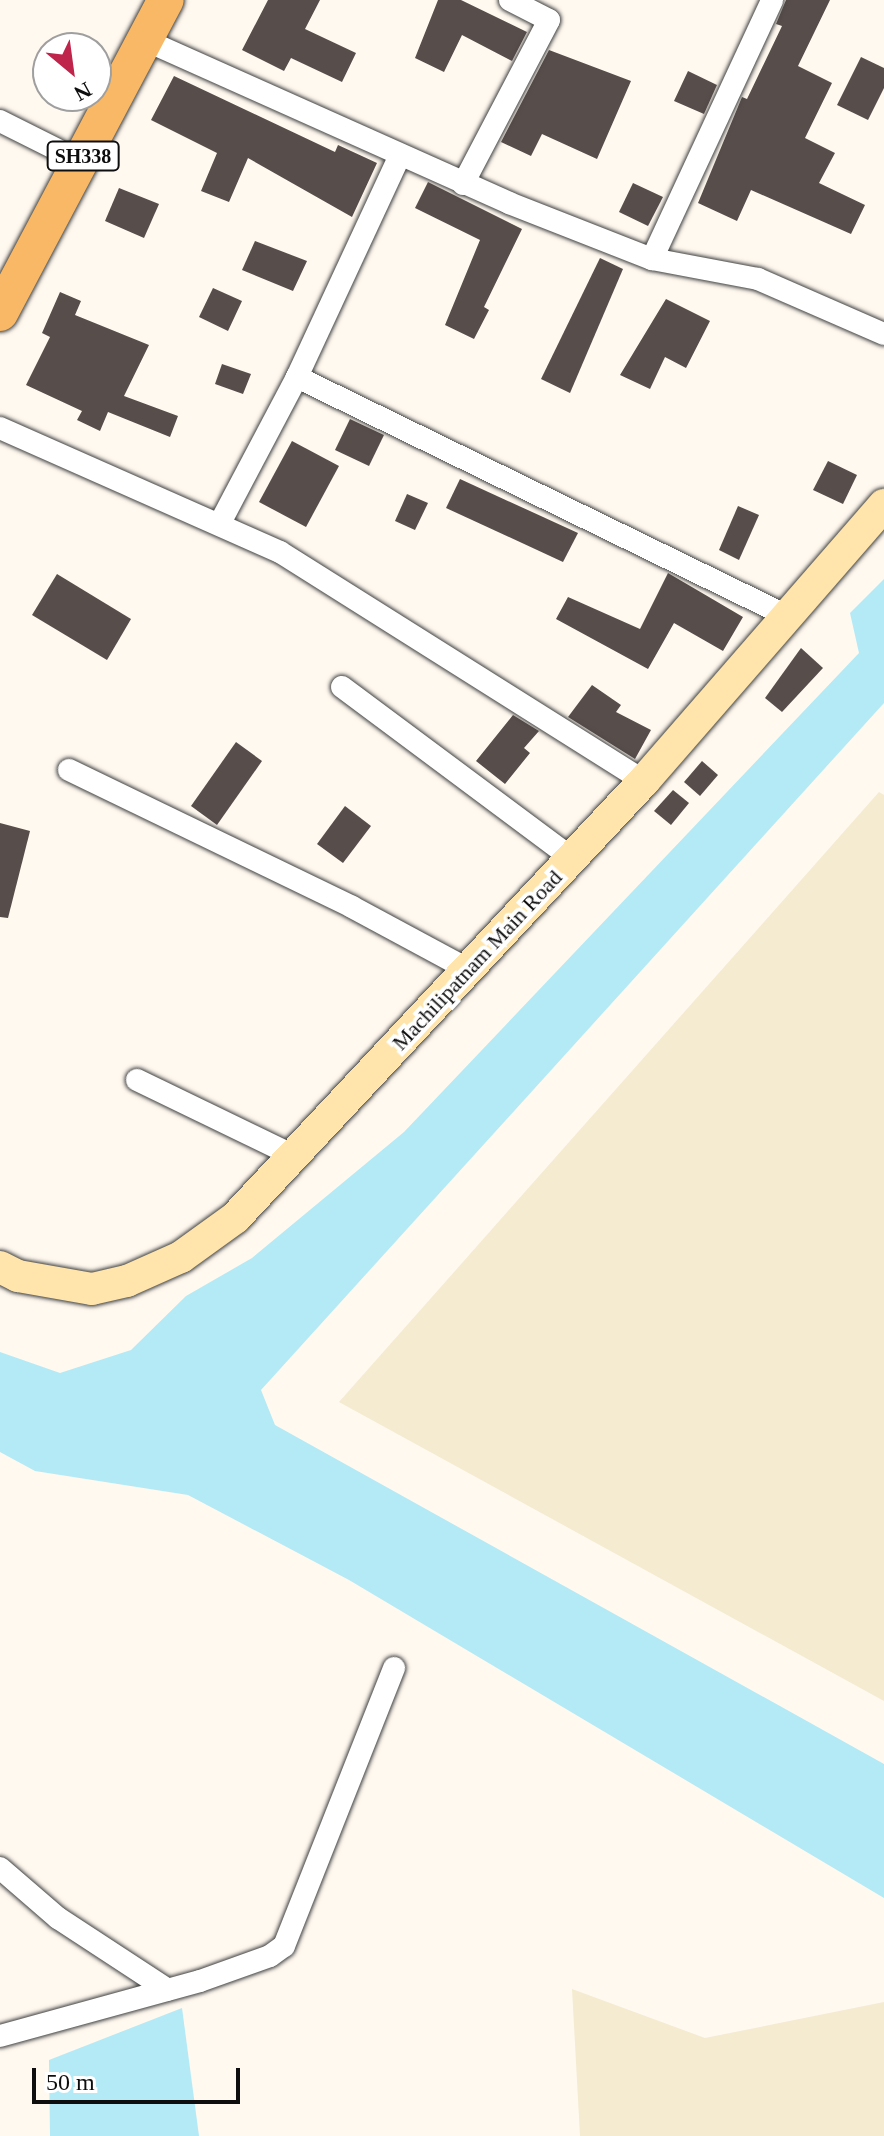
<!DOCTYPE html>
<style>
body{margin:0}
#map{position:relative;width:884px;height:2136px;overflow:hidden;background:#fff9f0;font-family:"Times New Roman",serif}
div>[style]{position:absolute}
.farmland>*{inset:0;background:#f5ebd0}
.water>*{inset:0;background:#b4eaf6}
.building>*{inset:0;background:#574d4b}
.roads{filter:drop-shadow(0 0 2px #414141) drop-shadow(0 0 2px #414141)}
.minor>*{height:22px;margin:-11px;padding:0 11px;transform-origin:11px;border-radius:11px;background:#fff}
.secondary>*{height:32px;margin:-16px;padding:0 16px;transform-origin:16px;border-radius:16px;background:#ffe5ab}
.primary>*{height:36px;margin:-18px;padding:0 18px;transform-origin:18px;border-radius:18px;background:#f9b866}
span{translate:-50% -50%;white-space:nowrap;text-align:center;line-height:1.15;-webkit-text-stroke:8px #fff;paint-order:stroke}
.shield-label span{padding:2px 6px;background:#fff;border:2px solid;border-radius:6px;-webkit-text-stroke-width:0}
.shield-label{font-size:20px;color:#0e0e0e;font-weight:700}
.street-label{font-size:22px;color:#0e0e0e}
.north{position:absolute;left:32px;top:32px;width:80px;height:80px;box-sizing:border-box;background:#fff;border:2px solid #9f9f9f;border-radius:50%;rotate:151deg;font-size:22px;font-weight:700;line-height:32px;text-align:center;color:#0e0e0e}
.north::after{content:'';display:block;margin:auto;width:28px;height:36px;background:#bf254a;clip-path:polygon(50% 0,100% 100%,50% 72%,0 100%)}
.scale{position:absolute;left:32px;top:2068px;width:208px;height:36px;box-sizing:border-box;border:4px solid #0e0e0e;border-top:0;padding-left:10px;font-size:24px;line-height:28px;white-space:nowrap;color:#0e0e0e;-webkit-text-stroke:6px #fff;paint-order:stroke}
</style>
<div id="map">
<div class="farmland">
<div style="clip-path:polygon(879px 792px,884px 795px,884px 1701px,339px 1402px)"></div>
<div style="clip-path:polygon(572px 1989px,705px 2038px,884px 2002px,884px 2136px,580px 2136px)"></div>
</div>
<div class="water">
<div style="clip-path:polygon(884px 579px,884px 703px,261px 1390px,275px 1425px,884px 1764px,884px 1898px,349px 1580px,188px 1495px,35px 1471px,0 1452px,0 1352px,60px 1373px,131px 1350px,186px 1296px,252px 1258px,404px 1132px,859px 653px,850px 613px)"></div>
<div style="clip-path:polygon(182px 2008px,199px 2136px,50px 2136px,49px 2060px)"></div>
</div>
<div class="building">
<div style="clip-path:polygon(268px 0,320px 0,305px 29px,356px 53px,342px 82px,291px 58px,284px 71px,242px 50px)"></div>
<div style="clip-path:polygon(438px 0,461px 0,527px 32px,512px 61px,462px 35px,444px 72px,415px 58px)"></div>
<div style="clip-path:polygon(786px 0,830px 0,798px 66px,832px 83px,805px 138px,835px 153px,819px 183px,865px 205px,851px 234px,751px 190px,737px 221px,698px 203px,742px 97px,747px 99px,782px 26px,776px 24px)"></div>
<div style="clip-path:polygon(549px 50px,631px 81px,597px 159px,542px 134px,531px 156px,501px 142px)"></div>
<div style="clip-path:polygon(861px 57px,884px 68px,884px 88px,868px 120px,837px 105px)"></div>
<div style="clip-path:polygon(688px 71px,717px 85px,704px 114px,674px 101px)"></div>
<div style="clip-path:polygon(174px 76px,335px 152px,338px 145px,377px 163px,352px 217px,248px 158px,229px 202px,201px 191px,217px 153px,151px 120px)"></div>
<div style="clip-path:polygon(428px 182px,522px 229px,484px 307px,489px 310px,474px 339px,445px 325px,480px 240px,415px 208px)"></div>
<div style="clip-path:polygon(633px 183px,663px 197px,648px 226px,619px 212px)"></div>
<div style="clip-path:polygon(119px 188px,159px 204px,144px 238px,105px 221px)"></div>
<div style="clip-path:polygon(255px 241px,307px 261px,293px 291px,242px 270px)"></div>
<div style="clip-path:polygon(600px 258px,623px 269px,570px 393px,541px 379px)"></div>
<div style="clip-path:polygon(213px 288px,242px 301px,228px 331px,199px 317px)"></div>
<div style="clip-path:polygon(60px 292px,81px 301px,75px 315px,149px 345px,124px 396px,178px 416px,170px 437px,108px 412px,100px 431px,77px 420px,82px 411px,26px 385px,50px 337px,42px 333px)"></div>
<div style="clip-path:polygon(666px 299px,710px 321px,686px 368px,665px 357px,650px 389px,620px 375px)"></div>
<div style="clip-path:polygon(222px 364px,251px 374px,243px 394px,215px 384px)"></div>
<div style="clip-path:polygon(350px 419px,384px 435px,369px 466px,335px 450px)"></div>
<div style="clip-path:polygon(292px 441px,339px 466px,306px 527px,259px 502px)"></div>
<div style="clip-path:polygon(828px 461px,857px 475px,843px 504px,813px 490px)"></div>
<div style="clip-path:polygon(460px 479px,578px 533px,563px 562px,446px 508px)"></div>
<div style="clip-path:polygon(407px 494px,428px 503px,415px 530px,395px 521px)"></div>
<div style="clip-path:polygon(738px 506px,759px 515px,739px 560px,719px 550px)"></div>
<div style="clip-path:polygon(668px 573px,743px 617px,723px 651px,674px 623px,648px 669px,556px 619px,568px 597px,640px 629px)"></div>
<div style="clip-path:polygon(57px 574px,131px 619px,107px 660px,32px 615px)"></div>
<div style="clip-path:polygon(801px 648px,823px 668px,782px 712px,765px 698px)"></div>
<div style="clip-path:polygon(592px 685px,621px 705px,616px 712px,651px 730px,635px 759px,568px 717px)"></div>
<div style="clip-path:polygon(513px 715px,539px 731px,524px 748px,530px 753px,505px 784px,476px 761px)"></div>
<div style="clip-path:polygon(236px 742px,262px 761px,217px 825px,191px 806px)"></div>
<div style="clip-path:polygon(702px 761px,718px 775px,700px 796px,684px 782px)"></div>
<div style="clip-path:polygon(673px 790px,689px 803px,671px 825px,654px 811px)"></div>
<div style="clip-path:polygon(345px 806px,371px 826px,343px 863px,317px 844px)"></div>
<div style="clip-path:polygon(0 823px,30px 831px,8px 918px,0 917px)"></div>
</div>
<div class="roads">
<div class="minor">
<div style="left:145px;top:40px;width:399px;rotate:24.1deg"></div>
<div style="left:509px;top:203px;width:154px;rotate:21.4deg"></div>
<div style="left:652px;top:259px;width:108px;rotate:10.7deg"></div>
<div style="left:758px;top:279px;width:137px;rotate:23.6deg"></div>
<div style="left:0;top:121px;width:67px;rotate:26.6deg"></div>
<div style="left:463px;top:184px;width:185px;rotate:-62.3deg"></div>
<div style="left:549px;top:20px;width:44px;rotate:-152.9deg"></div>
<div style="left:652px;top:259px;width:285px;rotate:-65.1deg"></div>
<div style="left:297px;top:377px;width:545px;rotate:26deg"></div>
<div style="left:0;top:428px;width:306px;rotate:23.9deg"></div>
<div style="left:280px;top:552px;width:430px;rotate:32.2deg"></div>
<div style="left:220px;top:523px;width:165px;rotate:-62.2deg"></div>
<div style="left:297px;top:377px;width:242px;rotate:-65.1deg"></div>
<div style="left:342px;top:687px;width:286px;rotate:36.7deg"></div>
<div style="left:69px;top:770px;width:314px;rotate:25.8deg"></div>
<div style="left:352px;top:907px;width:133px;rotate:28.3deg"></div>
<div style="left:137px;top:1080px;width:177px;rotate:25.8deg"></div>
<div style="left:0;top:1868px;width:77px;rotate:40.8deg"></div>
<div style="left:58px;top:1918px;width:131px;rotate:33.2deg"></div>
<div style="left:0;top:2036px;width:207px;rotate:-15.4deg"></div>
<div style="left:200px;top:1981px;width:74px;rotate:-19.7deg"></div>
<div style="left:270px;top:1956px;width:17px;rotate:-36deg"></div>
<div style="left:284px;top:1946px;width:299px;rotate:-68.4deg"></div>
</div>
<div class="secondary">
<div style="left:0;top:1267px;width:20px;rotate:27deg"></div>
<div style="left:18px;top:1276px;width:75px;rotate:10deg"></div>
<div style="left:92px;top:1289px;width:36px;rotate:-13deg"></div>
<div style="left:127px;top:1281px;width:59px;rotate:-24deg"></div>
<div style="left:181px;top:1257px;width:67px;rotate:-35.8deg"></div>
<div style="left:235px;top:1218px;width:599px;rotate:-46.9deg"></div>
<div style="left:644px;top:781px;width:366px;rotate:-49deg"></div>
</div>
<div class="primary">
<div style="left:0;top:313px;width:354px;rotate:-62.1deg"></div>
</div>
</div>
<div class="shield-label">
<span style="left:83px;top:156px">SH338</span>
</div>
<div class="street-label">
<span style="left:477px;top:960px;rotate:-47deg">Machilipatnam Main Road</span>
</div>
<div class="north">N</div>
<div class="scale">50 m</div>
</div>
